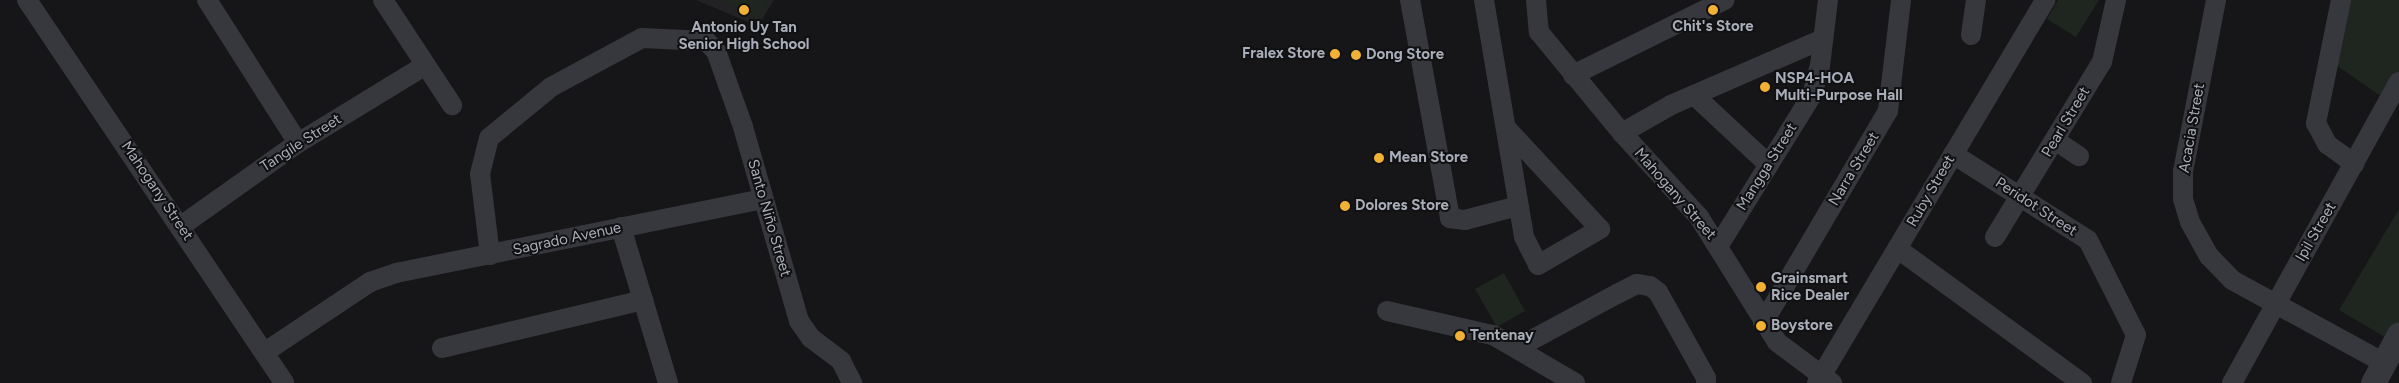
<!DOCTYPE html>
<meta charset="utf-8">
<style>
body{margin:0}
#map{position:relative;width:2399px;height:383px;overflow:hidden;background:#161618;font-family:Figtree,sans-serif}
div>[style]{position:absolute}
.built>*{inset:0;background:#222225}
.green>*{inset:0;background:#1e261f}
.minor>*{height:20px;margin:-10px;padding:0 10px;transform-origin:10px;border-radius:10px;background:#37383d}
.tertiary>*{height:25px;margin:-12.5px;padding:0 12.5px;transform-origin:12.5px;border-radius:12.5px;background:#37383d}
.dots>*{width:14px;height:14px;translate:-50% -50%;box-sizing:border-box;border:2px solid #111113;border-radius:50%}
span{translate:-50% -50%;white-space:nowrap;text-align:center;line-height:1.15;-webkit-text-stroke:4px #111113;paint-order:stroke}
.poi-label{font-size:15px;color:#a8adb8;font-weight:700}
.right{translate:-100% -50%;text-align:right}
.left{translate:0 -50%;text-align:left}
.street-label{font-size:15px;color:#a8adb8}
</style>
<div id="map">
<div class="built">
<div style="clip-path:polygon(696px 0,774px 0,758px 26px)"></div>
</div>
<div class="green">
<div style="clip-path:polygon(726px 0,769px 0,757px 19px)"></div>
<div style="clip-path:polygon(2058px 0,2099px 0,2076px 37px,2047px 19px)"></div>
<div style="clip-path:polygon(2346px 0,2399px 0,2399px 72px,2385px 99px,2333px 63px)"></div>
<div style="clip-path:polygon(2399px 209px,2399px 323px,2390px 340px,2339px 310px)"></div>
<div style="clip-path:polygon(1504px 273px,1525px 311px,1497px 327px,1475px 289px)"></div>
</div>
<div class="minor">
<div style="left:27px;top:0;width:461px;rotate:56.1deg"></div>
<div style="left:207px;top:0;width:169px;rotate:57.5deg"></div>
<div style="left:383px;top:0;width:126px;rotate:56.7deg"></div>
<div style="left:1410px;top:0;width:222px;rotate:79.6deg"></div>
<div style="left:1450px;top:218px;width:15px;rotate:8deg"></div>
<div style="left:1465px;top:220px;width:55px;rotate:-14.8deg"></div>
<div style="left:1484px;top:0;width:240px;rotate:80.4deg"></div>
<div style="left:1524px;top:237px;width:31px;rotate:63deg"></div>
<div style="left:1538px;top:265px;width:72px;rotate:-30.1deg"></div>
<div style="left:1600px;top:229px;width:138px;rotate:-132.9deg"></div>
<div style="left:1536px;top:0;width:32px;rotate:85deg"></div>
<div style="left:1539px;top:32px;width:131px;rotate:50.6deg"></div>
<div style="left:1622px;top:133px;width:114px;rotate:47.5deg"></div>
<div style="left:1699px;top:217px;width:147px;rotate:58deg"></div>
<div style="left:1777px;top:342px;width:69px;rotate:36.7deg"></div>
<div style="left:2216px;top:0;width:174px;rotate:100.9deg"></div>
<div style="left:2183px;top:171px;width:28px;rotate:90deg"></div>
<div style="left:2183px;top:199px;width:24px;rotate:73deg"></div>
<div style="left:2190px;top:222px;width:39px;rotate:61deg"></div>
<div style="left:2209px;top:256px;width:33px;rotate:46deg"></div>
<div style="left:2232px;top:280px;width:173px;rotate:28.6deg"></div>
<div style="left:2341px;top:0;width:126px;rotate:101.5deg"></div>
<div style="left:2316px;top:123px;width:24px;rotate:62deg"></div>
<div style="left:2327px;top:144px;width:34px;rotate:36deg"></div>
<div style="left:1971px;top:35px;width:35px;rotate:-82deg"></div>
<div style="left:1573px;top:75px;width:169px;rotate:-26.3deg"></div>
<div style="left:1694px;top:95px;width:101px;rotate:43deg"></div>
<div style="left:1622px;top:133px;width:56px;rotate:-29.7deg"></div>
<div style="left:1671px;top:105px;width:166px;rotate:-23.5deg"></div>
<div style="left:2055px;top:140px;width:29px;rotate:34deg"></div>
<div style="left:1953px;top:154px;width:160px;rotate:32.5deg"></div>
<div style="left:2088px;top:240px;width:106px;rotate:63.2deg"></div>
<div style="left:2136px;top:335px;width:50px;rotate:107.4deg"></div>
<div style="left:181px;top:226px;width:143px;rotate:-35.4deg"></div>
<div style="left:298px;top:143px;width:148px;rotate:-31.4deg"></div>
<div style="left:621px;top:227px;width:163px;rotate:73.2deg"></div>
<div style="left:1995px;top:237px;width:205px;rotate:-58.6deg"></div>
<div style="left:2102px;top:62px;width:64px;rotate:-77.3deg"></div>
<div style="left:1719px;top:245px;width:176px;rotate:-58.2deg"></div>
<div style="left:1812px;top:95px;width:30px;rotate:-75deg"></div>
<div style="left:1820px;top:66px;width:66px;rotate:-83.1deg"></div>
<div style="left:1898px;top:249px;width:228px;rotate:36.1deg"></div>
<div style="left:490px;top:255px;width:82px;rotate:-97deg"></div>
<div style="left:480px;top:174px;width:37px;rotate:-76deg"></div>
<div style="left:489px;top:138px;width:80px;rotate:-39.4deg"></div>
<div style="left:551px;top:87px;width:103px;rotate:-28.3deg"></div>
<div style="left:642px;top:38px;width:64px;rotate:2.7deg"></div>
<div style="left:706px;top:41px;width:14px;rotate:45deg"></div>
<div style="left:716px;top:51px;width:81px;rotate:70.4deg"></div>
<div style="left:743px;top:127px;width:202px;rotate:73.9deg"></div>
<div style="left:799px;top:321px;width:21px;rotate:55deg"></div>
<div style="left:811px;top:338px;width:38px;rotate:37deg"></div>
<div style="left:841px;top:361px;width:25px;rotate:63deg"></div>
<div style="left:1387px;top:311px;width:109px;rotate:12.8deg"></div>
<div style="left:1493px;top:335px;width:95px;rotate:30.3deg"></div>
<div style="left:1763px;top:323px;width:246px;rotate:-59.5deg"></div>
<div style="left:1888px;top:111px;width:112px;rotate:-83.3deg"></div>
<div style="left:442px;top:348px;width:207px;rotate:-13.4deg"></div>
<div style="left:1517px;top:348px;width:114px;rotate:-28.4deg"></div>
<div style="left:1617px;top:294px;width:22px;rotate:-27deg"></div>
<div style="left:1637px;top:284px;width:13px;rotate:9deg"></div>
<div style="left:1650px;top:286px;width:10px;rotate:37deg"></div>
<div style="left:1658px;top:292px;width:98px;rotate:60.8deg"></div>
<div style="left:1706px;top:378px;width:5px;rotate:90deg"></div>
<div style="left:265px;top:352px;width:126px;rotate:-33.7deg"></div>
<div style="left:370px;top:282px;width:28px;rotate:-19deg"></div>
<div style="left:396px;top:273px;width:374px;rotate:-11.4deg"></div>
<div style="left:1817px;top:383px;width:446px;rotate:-59.2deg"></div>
<div style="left:2232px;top:383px;width:344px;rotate:-61deg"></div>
</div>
<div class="tertiary">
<div style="left:2373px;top:383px;width:55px;rotate:-62deg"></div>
</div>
<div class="dots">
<div style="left:744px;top:10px;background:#f2b134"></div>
<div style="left:1713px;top:10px;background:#f2b134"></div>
<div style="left:1335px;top:54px;background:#f2b134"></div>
<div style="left:1356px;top:55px;background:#f2b134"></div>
<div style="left:1765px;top:87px;background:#f2b134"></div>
<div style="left:1379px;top:158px;background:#f2b134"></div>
<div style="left:1345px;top:206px;background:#f2b134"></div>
<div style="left:1761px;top:287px;background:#f2b134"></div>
<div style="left:1761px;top:326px;background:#f2b134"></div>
<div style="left:1460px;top:336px;background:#f2b134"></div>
</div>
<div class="poi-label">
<span style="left:744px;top:36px">Antonio Uy Tan<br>Senior High School</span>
<span style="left:1713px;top:27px">Chit's Store</span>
<span class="right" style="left:1325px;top:54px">Fralex Store</span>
<span class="left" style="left:1366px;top:55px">Dong Store</span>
<span class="left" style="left:1775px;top:87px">NSP4-HOA<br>Multi-Purpose Hall</span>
<span class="left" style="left:1389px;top:158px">Mean Store</span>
<span class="left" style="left:1355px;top:206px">Dolores Store</span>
<span class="left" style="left:1771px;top:287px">Grainsmart<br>Rice Dealer</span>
<span class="left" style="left:1771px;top:326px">Boystore</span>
<span class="left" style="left:1470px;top:336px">Tentenay</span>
</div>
<div class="street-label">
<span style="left:2066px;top:122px;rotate:-59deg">Pearl Street</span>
<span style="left:2192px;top:128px;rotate:-80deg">Acacia Street</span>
<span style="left:301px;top:143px;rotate:-33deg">Tangile Street</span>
<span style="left:1767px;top:167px;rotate:-58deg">Mangga Street</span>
<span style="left:1854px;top:169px;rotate:-59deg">Narra Street</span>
<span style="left:157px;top:191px;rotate:56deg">Mahogany Street</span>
<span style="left:1931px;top:191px;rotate:-60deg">Ruby Street</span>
<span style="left:1675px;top:194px;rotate:49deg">Mahogany Street</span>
<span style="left:2036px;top:207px;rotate:33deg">Peridot Street</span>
<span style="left:769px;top:218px;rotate:74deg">Santo Niño Street</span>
<span style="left:2316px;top:232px;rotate:-60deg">Ipil Street</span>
<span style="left:567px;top:239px;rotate:-12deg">Sagrado Avenue</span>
</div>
</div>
